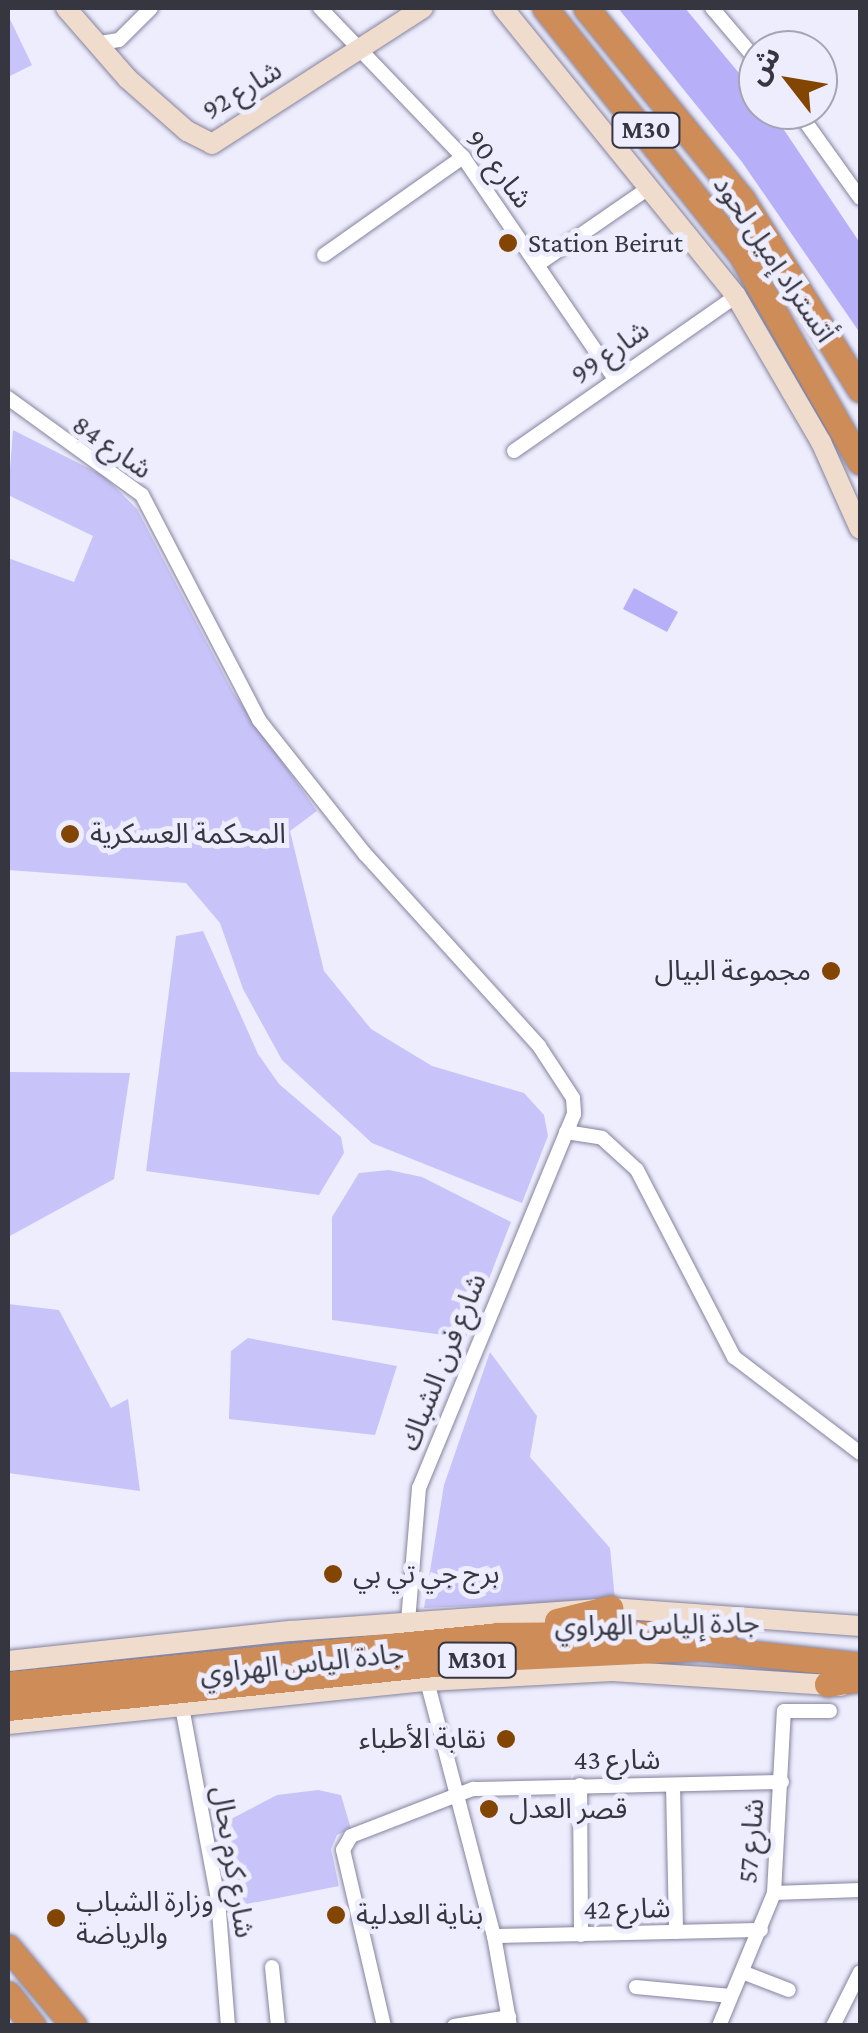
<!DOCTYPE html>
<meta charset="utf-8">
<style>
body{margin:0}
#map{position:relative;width:868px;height:2033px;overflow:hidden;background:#ededfe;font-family:"Crimson Pro","Noto Sans Arabic",serif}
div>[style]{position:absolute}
.green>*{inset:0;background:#c8c4f9}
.water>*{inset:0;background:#b7b0f8}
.roads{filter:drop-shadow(0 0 2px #85839d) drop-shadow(0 0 2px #85839d)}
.street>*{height:14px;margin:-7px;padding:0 7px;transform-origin:7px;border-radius:7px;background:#fff}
.secondary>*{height:20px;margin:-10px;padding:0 10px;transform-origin:10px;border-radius:10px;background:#f0dccd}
.highway>*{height:25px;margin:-12.5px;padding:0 12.5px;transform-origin:12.5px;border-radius:12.5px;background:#cd8c58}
.dots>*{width:28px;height:28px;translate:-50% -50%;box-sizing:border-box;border:5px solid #ededfe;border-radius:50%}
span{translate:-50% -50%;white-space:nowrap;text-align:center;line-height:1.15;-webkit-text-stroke:10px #ededfe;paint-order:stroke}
.shield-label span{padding:2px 8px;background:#ededfe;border:2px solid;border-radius:8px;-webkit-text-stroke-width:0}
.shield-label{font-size:25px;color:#363641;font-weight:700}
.street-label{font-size:28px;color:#363641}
.poi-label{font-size:28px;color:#363641}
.left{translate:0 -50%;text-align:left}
.right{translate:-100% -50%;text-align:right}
.frame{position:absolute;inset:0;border:10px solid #363641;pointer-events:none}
.north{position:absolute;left:738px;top:30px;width:100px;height:100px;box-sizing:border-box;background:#ededfe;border:2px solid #a4a4b2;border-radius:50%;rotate:301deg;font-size:28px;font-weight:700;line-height:40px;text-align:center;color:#363641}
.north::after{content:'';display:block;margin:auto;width:35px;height:45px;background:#824502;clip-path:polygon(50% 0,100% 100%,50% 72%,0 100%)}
</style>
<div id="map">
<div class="green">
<div style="clip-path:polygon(8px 15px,32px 65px,8px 77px)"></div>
<div style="clip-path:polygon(13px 430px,104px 476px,137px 509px,233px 692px,317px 811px,290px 831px,324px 971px,371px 1029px,432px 1066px,524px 1093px,544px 1115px,548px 1136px,522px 1203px,372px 1143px,282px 1060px,243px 989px,220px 923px,186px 883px,8px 870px,8px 558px,74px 582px,93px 536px,8px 495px)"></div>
<div style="clip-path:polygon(203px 931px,258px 1054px,279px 1084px,341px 1137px,344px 1153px,319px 1195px,146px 1171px,176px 936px)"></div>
<div style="clip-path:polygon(8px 1072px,130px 1073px,114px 1179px,8px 1237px)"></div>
<div style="clip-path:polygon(389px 1170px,422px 1177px,511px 1222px,466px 1338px,332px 1320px,332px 1217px,359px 1173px)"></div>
<div style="clip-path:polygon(8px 1304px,59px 1310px,111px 1408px,128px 1399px,140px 1491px,8px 1473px)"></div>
<div style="clip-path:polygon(248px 1338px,397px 1366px,375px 1435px,229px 1419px,231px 1351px)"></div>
<div style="clip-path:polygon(490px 1352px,537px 1416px,530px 1457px,610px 1548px,615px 1600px,424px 1608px,444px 1485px)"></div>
<div style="clip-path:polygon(318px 1790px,341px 1795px,351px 1829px,337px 1835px,331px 1849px,339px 1886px,222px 1909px,208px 1831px,277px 1795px)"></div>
</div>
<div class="water">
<div style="clip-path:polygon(618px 8px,685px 8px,758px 96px,758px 110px,774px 115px,860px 243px,860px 333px,742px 162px)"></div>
<div style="clip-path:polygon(634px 588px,678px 612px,667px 632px,623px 609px)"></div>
</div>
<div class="roads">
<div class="street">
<div style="left:320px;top:8px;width:207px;rotate:46.2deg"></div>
<div style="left:463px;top:157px;width:269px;rotate:55.6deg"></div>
<div style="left:712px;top:8px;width:71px;rotate:49.6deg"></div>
<div style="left:100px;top:43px;width:19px;rotate:-9deg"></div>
<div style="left:119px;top:40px;width:45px;rotate:-45deg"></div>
<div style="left:797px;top:110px;width:108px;rotate:54.4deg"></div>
<div style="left:324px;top:255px;width:170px;rotate:-35.2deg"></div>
<div style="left:537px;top:265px;width:137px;rotate:-34.6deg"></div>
<div style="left:8px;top:398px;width:165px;rotate:35.9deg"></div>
<div style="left:142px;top:495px;width:254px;rotate:62.5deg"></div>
<div style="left:259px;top:720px;width:171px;rotate:51.7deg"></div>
<div style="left:365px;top:854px;width:259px;rotate:47.8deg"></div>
<div style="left:539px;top:1046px;width:62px;rotate:56.8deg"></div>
<div style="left:573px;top:1098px;width:16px;rotate:86deg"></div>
<div style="left:574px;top:1114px;width:405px;rotate:112.5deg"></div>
<div style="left:419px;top:1488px;width:133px;rotate:94.7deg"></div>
<div style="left:514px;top:451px;width:271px;rotate:-34.9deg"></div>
<div style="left:566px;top:1132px;width:36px;rotate:9deg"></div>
<div style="left:602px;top:1138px;width:47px;rotate:42.4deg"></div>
<div style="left:637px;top:1170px;width:211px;rotate:62.6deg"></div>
<div style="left:734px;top:1357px;width:158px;rotate:37.3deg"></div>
<div style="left:427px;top:1681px;width:264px;rotate:75.3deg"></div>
<div style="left:494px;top:1936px;width:91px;rotate:79.9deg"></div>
<div style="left:182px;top:1707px;width:195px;rotate:79.4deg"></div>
<div style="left:218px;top:1899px;width:127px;rotate:85.5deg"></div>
<div style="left:580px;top:1785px;width:150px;rotate:89.6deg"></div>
<div style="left:673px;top:1785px;width:147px;rotate:88.8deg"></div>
<div style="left:774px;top:1893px;width:86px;rotate:-2deg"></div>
<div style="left:494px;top:1936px;width:267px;rotate:-1.3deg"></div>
<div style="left:272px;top:1967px;width:59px;rotate:84.2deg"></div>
<div style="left:742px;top:1972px;width:50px;rotate:21deg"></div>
<div style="left:636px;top:1987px;width:95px;rotate:5.4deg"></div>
<div style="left:384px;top:2026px;width:181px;rotate:-103.1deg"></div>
<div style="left:343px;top:1850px;width:16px;rotate:-60deg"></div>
<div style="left:351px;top:1836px;width:131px;rotate:-21.1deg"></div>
<div style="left:473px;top:1789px;width:309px;rotate:-1.3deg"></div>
<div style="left:454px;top:2026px;width:56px;rotate:-9.3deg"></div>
<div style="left:719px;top:2026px;width:144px;rotate:-67.5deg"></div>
<div style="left:774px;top:1893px;width:182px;rotate:-86.9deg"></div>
<div style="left:784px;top:1711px;width:46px"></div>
<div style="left:833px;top:2026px;width:60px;rotate:-63.4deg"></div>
</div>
<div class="secondary">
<div style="left:66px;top:8px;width:94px;rotate:48.9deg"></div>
<div style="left:128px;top:79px;width:79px;rotate:41.4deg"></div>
<div style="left:187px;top:131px;width:28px;rotate:27deg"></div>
<div style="left:212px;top:144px;width:251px;rotate:-32.8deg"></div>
<div style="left:503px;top:8px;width:370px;rotate:51deg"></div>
<div style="left:736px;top:296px;width:169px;rotate:59.8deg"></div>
<div style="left:821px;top:442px;width:95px;rotate:65.9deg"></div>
<div style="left:8px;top:1661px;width:285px;rotate:-6.1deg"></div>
<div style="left:291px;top:1631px;width:320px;rotate:-4.1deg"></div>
<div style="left:610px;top:1608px;width:251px;rotate:4.1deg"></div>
<div style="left:8px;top:1724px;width:421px;rotate:-5.9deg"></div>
<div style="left:427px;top:1681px;width:185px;rotate:-3.1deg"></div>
<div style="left:612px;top:1671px;width:230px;rotate:3.7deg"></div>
</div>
<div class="highway">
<div style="left:545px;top:8px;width:317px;rotate:51.5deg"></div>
<div style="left:742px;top:256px;width:237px;rotate:60.2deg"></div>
<div style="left:586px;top:8px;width:247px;rotate:50.8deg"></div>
<div style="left:742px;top:199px;width:224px;rotate:58.2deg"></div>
<div style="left:557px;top:1621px;width:55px;rotate:-13.8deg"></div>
<div style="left:8px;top:1684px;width:490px;rotate:-5.7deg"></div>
<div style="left:496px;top:1635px;width:229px;rotate:-0.5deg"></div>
<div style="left:827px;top:1684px;width:33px;rotate:-9deg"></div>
<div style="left:8px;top:1708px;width:490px;rotate:-5.9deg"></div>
<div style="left:495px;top:1658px;width:207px;rotate:-2.8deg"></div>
<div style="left:702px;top:1648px;width:159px;rotate:6.1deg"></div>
<div style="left:8px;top:1947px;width:103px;rotate:50.1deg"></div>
<div style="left:8px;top:1994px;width:41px;rotate:52deg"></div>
</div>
</div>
<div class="dots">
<div style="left:508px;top:243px;background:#824502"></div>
<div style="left:70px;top:834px;background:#824502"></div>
<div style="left:831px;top:971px;background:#824502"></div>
<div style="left:333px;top:1574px;background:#824502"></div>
<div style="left:506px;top:1739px;background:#824502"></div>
<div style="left:489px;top:1809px;background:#824502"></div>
<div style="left:336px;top:1915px;background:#824502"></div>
<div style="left:56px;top:1918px;background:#824502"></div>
</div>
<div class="shield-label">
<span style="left:646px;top:130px">M30</span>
<span style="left:477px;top:1660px">M301</span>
</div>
<div class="street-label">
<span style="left:242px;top:90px;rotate:-31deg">شارع 92</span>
<span style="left:499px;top:169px;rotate:53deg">شارع 90</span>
<span style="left:774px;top:259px;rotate:56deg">أتستراد إميل لحود</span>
<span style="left:610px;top:352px;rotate:-35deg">شارع 99</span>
<span style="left:112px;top:447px;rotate:35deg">شارع 84</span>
<span style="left:443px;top:1362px;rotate:-68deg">شارع فرن الشباك</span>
<span style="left:657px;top:1625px;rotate:-1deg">جادة إلياس الهراوي</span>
<span style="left:302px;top:1664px;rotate:-6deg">جادة الياس الهراوي</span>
<span style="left:617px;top:1760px">شارع 43</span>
<span style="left:751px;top:1841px;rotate:-85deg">شارع 57</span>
<span style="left:233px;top:1862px;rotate:81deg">شارع كرم ىحال</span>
<span style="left:627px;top:1909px;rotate:-1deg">شارع 42</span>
</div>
<div class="poi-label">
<span class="left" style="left:528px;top:243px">Station Beirut</span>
<span class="left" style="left:90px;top:834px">المحكمة العسكرية</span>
<span class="right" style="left:811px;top:971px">مجموعة البيال</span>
<span class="left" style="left:353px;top:1574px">برج جي تي بي</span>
<span class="right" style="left:486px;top:1739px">نقابة الأطباء</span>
<span class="left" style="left:509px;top:1809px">قصر العدل</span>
<span class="left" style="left:76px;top:1918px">وزارة الشباب<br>والرياضة</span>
<span class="left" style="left:356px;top:1915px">بناية العدلية</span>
</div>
<div class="frame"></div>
<div class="north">ش</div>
</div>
